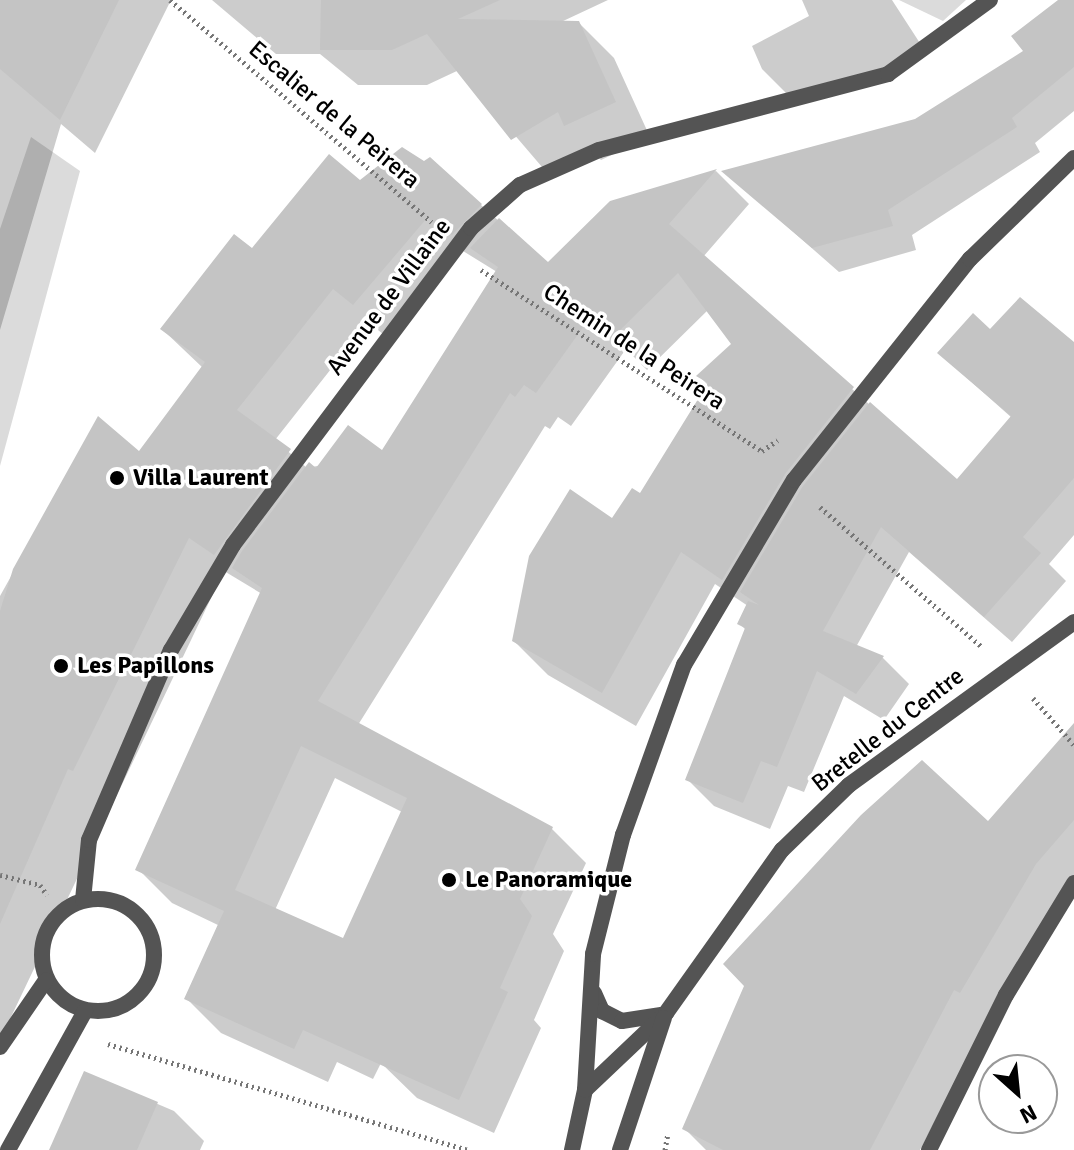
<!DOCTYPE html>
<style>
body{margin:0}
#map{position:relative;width:1074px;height:1150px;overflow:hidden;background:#fff;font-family:Signika,sans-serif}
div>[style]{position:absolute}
.green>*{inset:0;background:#dbdbdb}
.shadow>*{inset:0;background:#0003}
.building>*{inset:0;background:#c4c4c4}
.path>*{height:5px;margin-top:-2.5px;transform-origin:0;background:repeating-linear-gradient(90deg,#767676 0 2px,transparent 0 6px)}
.service>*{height:16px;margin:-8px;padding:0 8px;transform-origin:8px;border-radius:8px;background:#545454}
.minor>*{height:16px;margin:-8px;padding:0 8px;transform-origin:8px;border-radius:8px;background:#545454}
.minor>.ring{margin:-8px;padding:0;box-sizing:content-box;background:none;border:16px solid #545454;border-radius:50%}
.dots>*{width:22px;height:22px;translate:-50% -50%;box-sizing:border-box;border:4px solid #fff;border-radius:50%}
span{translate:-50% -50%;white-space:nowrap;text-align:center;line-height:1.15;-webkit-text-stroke:7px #fff;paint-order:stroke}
.street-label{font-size:24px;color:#000}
.poi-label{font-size:24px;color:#000;font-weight:700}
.left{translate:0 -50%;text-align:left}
.north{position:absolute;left:978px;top:1054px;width:80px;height:80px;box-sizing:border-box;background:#fff;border:2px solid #999;border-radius:50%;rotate:153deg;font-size:22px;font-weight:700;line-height:32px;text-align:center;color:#000}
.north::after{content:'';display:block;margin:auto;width:28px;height:36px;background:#000;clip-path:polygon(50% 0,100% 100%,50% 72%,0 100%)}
</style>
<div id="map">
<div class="green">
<div style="clip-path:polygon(899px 0,966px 0,943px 21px)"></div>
<div style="clip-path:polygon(31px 137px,80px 171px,0 466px,0 229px)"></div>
</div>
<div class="shadow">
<div style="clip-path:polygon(0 0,171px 0,95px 153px,61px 124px,0 330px)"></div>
<div style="clip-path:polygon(212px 0,608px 0,561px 22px,579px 23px,614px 58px,650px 137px,601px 160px,590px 149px,548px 174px,459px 70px,427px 85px,358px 85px,320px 54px,276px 54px)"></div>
<div style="clip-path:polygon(802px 0,892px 0,927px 54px,797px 104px,762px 69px,752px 46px,809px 16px)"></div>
<div style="clip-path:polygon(1061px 0,1074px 0,1074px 111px,1035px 143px,1040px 152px,912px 235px,916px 250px,839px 272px,725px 172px,916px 121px,1026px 52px)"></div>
<div style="clip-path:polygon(evenodd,716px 171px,749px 204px,703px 257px,957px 482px,1012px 418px,939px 353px,990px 332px,1074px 343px,1074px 535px,1049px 564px,1066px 581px,1012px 642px,909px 552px,856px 647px,883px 658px,909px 684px,884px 720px,844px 696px,804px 792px,788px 786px,770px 829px,714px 806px,687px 779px,746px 630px,739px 623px,748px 606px,715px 584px,636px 726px,548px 675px,514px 641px,641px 496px,708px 385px,699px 376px,734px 344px,708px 310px,647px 370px,626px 349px,571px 426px,558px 417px,550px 429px,545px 426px,358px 725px,552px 829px,586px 863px,553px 934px,564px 951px,534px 1020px,541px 1028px,494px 1133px,417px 1098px,381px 1063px,373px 1079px,337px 1062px,328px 1082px,221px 1033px,187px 999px,220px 926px,172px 903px,138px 869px,262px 594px,224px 571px,0 1040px,0 596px,99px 419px,140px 454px,203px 368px,162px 329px,252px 251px,360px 182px,481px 205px,548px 265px,611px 203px,716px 171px,463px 251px,497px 272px,383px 453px,307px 468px,275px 440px,368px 322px,388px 338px,463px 251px,716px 171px,335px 778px,402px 812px,344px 940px,275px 910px,335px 778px)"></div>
<div style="clip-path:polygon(1074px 770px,1074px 889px,987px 1021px,920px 1150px,706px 1150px,685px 1129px,989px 824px)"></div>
<div style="clip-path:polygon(85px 1073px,174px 1111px,204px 1141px,200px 1150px,52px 1150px)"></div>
</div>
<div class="building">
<div style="clip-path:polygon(0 0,119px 0,60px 120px,0 69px)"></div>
<div style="clip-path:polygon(321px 0,500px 0,458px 19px,579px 21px,616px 102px,564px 126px,558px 112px,511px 140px,427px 34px,392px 50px,320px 50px)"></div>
<div style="clip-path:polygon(1058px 0,1074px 0,1074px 67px,1012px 118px,1017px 127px,888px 210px,893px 226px,812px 248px,721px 171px,915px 119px,1023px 51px,1011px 36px)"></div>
<div style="clip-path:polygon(402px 147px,424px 161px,430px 157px,482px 204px,452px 235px,427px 218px,353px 305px,333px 289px,237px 410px,291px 449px,214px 555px,189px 538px,73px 771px,68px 769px,0 924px,0 611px,13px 569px,98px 416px,139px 451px,205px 362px,160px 329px,234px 234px,252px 248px,329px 154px,360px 180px)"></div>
<div style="clip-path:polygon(evenodd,717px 169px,669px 224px,854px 387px,785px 474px,722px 580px,681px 552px,602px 693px,512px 641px,529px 556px,570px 489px,612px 518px,632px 488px,640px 493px,708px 383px,696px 376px,731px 344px,678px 273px,612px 338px,591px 316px,536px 393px,524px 385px,515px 397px,510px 393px,318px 701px,553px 827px,520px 899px,532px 916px,500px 988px,508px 992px,459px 1100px,303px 1030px,294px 1049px,184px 999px,224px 911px,135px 870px,262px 588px,232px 568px,242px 551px,309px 462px,316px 468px,348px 425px,382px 450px,498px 267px,470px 248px,499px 218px,548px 262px,610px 201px,717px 169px,301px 746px,407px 798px,343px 938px,235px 890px,301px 746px)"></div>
<div style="clip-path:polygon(1020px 297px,1074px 342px,1074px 478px,1023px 537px,1041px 553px,984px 617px,881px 527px,823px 631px,884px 656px,856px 694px,817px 671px,777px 767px,761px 761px,743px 803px,685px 780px,745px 628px,737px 624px,748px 601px,759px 605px,740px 592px,803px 486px,870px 402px,957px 479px,1011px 416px,937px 353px,973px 313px,990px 329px)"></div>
<div style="clip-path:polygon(1074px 723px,1074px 820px,1036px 864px,960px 993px,954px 990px,870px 1150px,723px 1150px,682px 1129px,744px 986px,723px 964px,861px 815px,922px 760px,988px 821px)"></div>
<div style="clip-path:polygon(84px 1071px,158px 1102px,137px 1150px,49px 1150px)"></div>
</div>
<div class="path">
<div style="left:170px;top:0;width:343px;rotate:40.3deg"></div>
<div style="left:481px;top:270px;width:334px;rotate:32.8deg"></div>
<div style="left:762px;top:451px;width:19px;rotate:-35deg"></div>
<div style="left:820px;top:507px;width:214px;rotate:40.8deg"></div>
<div style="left:1033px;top:698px;width:62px;rotate:48.9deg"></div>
<div style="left:0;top:875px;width:41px;rotate:14deg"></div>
<div style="left:40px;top:885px;width:12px;rotate:55deg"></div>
<div style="left:108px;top:1044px;width:375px;rotate:16.4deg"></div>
<div style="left:665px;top:1150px;width:17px;rotate:-80deg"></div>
</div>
<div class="service">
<div style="left:929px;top:1150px;width:173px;rotate:-63.6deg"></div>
<div style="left:1006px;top:995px;width:131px;rotate:-58.7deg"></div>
</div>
<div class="minor">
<div class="ring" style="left:42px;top:899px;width:96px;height:96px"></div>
<div style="left:83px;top:900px;width:60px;rotate:-84.3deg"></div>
<div style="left:89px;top:840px;width:207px;rotate:-66.7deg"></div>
<div style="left:171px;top:650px;width:122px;rotate:-59.4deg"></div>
<div style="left:233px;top:545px;width:396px;rotate:-53.1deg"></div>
<div style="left:471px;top:228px;width:65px;rotate:-41.3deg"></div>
<div style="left:520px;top:185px;width:86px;rotate:-23.9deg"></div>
<div style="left:599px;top:150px;width:299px;rotate:-14.7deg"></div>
<div style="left:888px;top:74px;width:126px;rotate:-36deg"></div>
<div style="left:594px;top:993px;width:20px;rotate:66deg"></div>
<div style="left:602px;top:1011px;width:22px;rotate:27deg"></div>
<div style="left:622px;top:1021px;width:38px;rotate:-9deg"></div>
<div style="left:0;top:1047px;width:81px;rotate:-55.5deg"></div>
<div style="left:585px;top:1090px;width:136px;rotate:-86.6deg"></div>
<div style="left:593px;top:954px;width:123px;rotate:-75.9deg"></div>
<div style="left:623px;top:835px;width:181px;rotate:-70.3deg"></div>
<div style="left:684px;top:665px;width:215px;rotate:-59.3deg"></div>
<div style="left:794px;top:480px;width:283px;rotate:-51.5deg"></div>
<div style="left:970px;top:259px;width:145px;rotate:-44.2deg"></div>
<div style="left:8px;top:1150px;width:159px;rotate:-61deg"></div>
<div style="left:572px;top:1150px;width:61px;rotate:-77.8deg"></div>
<div style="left:585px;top:1090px;width:112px;rotate:-43.5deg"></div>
<div style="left:666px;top:1013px;width:200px;rotate:-54.6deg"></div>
<div style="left:782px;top:850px;width:93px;rotate:-44.1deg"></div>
<div style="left:849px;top:785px;width:278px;rotate:-35.9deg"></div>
<div style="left:620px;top:1150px;width:139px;rotate:-71.6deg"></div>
</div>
<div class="dots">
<div style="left:117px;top:478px;background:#000"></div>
<div style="left:61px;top:666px;background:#000"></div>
<div style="left:449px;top:880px;background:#000"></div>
</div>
<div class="street-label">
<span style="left:334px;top:115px;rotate:40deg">Escalier de la Peirera</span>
<span style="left:389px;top:297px;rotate:-53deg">Avenue de Villaine</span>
<span style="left:634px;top:347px;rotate:33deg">Chemin de la Peirera</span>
<span style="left:888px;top:730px;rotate:-38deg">Bretelle du Centre</span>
</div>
<div class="poi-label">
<span class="left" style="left:133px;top:478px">Villa Laurent</span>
<span class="left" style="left:77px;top:666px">Les Papillons</span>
<span class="left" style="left:465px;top:880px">Le Panoramique</span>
</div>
<div class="north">N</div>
</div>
